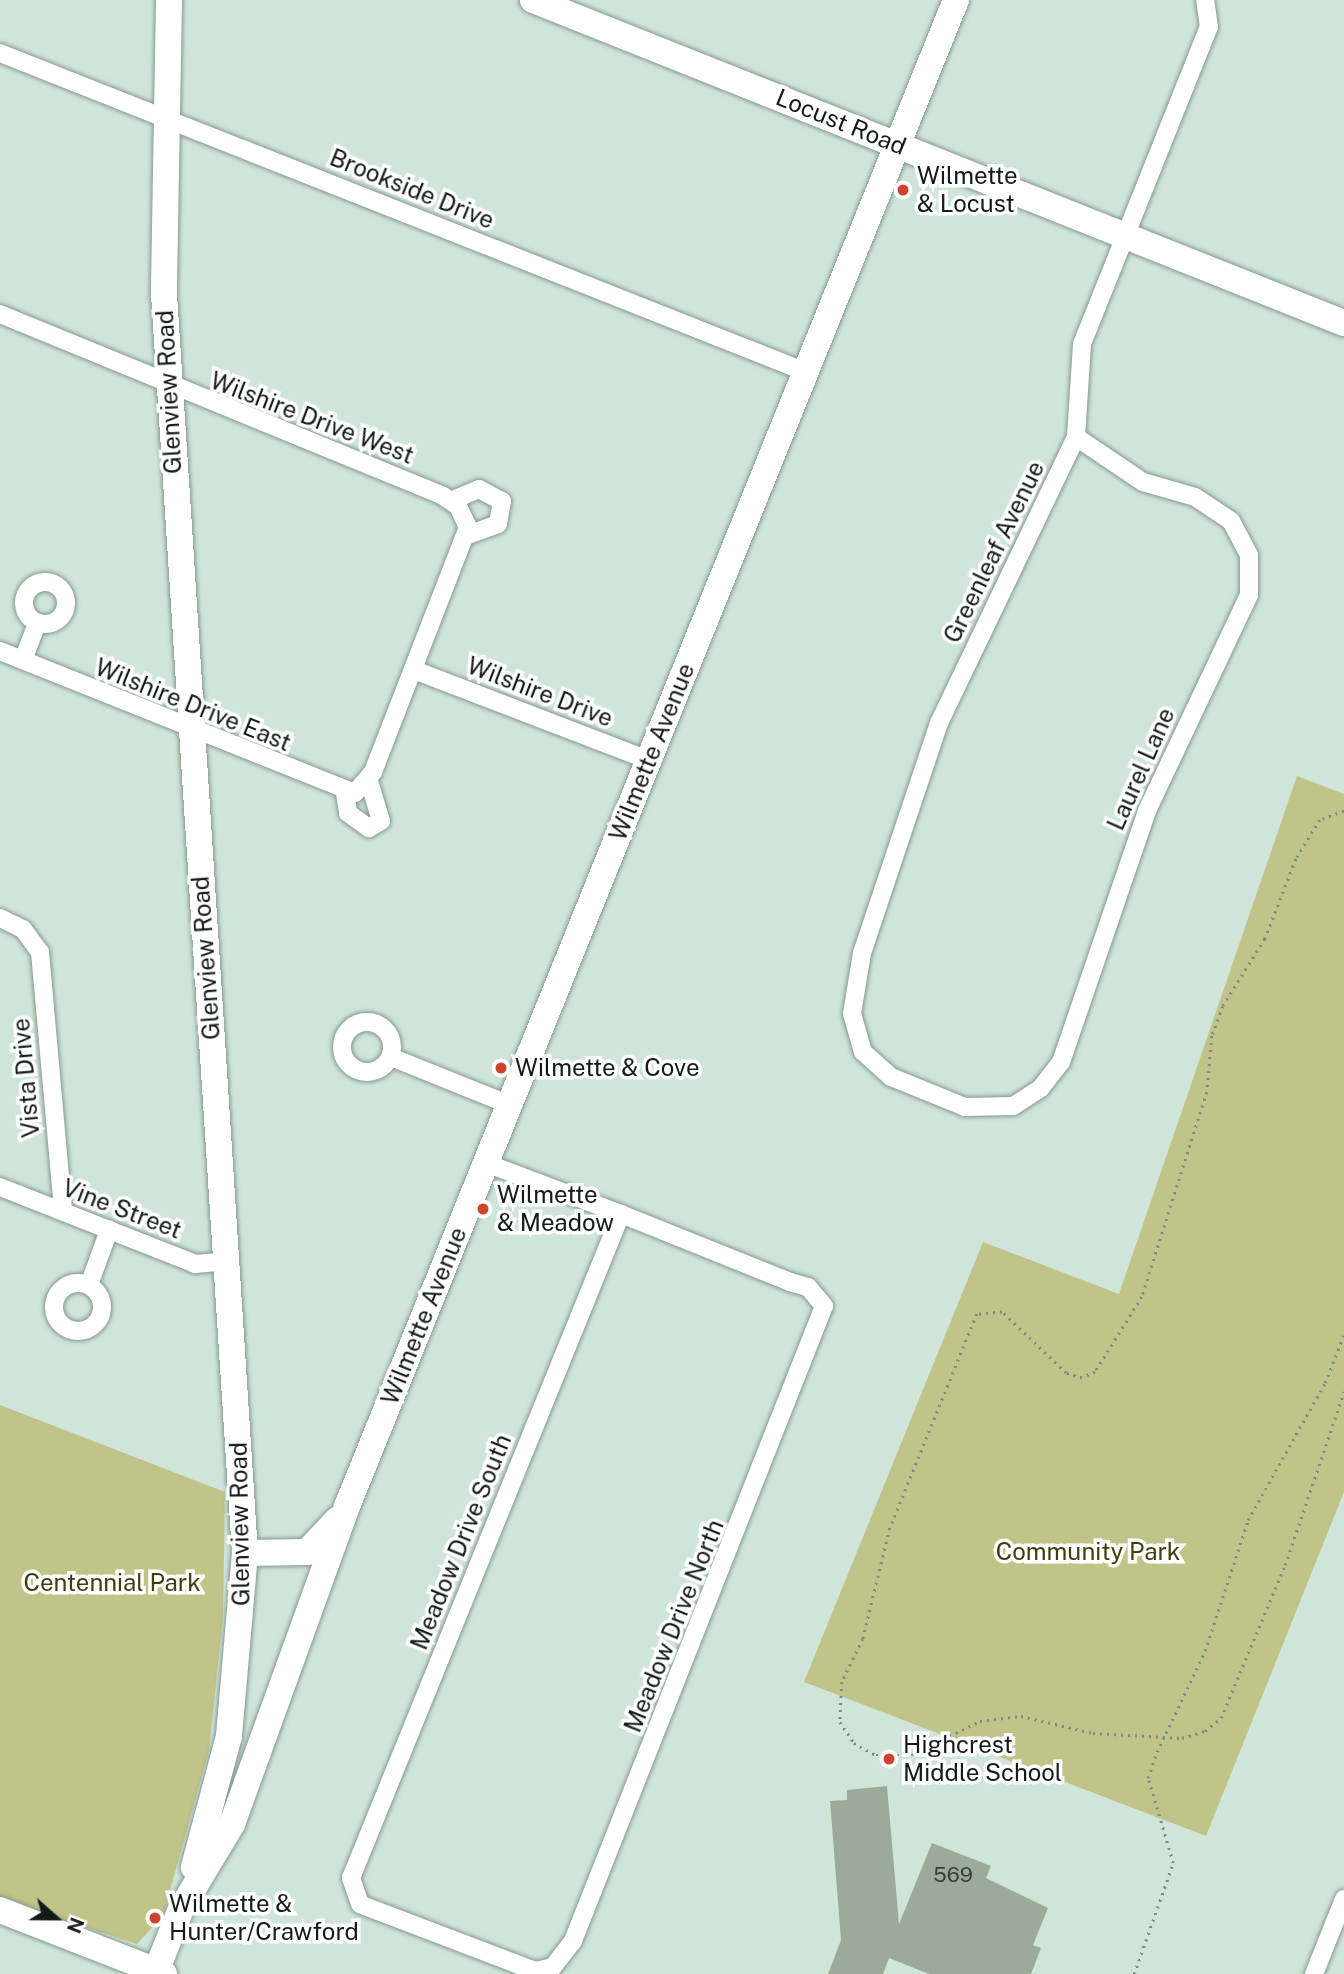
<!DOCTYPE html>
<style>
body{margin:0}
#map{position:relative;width:1344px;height:1974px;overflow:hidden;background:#d0e5da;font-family:"Public Sans",sans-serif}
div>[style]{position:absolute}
.green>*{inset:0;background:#c1c488}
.building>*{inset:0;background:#9eaa99}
.path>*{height:2.5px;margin-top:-1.25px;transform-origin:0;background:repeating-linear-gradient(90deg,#7c8b83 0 2px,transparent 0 7px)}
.roads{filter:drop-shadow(0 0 2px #85998e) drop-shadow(0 0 2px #85998e)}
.street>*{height:18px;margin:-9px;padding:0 9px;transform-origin:9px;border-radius:9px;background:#fff}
.street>.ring{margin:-9px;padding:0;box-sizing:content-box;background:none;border:18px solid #fff;border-radius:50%}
.secondary>*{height:26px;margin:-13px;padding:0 13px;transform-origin:13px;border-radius:13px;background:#fff}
.dots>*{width:19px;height:19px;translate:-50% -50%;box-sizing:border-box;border:4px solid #fff;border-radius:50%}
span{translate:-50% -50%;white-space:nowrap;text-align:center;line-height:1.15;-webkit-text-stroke:7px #fff;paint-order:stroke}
.number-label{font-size:21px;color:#363f38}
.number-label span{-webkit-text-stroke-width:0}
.street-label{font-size:24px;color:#141b17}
.poi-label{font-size:24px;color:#141b17}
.left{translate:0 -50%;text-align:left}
.park-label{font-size:24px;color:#3e3f0f}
.north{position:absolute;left:21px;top:1883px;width:70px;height:70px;-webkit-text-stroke:5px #fff;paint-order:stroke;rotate:111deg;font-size:19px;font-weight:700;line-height:28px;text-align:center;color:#141b17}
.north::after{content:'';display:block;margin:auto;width:24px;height:32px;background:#141b17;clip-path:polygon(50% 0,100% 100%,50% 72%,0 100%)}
</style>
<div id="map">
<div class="green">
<div style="clip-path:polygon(1297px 776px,1344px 794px,1344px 1492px,1206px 1836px,804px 1682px,983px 1242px,1119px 1294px)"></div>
<div style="clip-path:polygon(0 1405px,225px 1492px,223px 1618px,209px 1750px,163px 1916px,137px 1944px,0 1900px)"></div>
</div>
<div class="building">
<div style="clip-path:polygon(887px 1786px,899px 1924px,932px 1843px,991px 1866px,986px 1878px,1048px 1908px,1033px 1945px,1041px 1948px,1031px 1974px,929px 1974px,889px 1958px,883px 1974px,828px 1974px,841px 1940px,830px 1801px,847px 1800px,847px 1790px)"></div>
</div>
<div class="path">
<div style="left:1344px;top:811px;width:26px;rotate:159deg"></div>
<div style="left:1320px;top:820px;width:46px;rotate:121.6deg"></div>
<div style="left:1296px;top:859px;width:86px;rotate:111.2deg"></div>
<div style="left:1265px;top:939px;width:79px;rotate:122.1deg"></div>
<div style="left:1223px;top:1006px;width:32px;rotate:110deg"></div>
<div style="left:1212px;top:1036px;width:56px;rotate:95.1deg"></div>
<div style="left:1207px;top:1092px;width:215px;rotate:107.6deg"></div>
<div style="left:1142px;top:1297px;width:89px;rotate:122.1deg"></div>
<div style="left:1095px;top:1372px;width:14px;rotate:155deg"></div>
<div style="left:1082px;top:1378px;width:17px;rotate:-163deg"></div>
<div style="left:1066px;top:1373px;width:88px;rotate:-136.4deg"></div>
<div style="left:1002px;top:1312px;width:25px;rotate:175deg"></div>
<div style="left:977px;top:1314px;width:231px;rotate:112.1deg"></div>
<div style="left:890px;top:1528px;width:114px;rotate:103.7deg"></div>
<div style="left:863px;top:1639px;width:48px;rotate:116deg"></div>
<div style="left:842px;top:1682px;width:40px;rotate:92.9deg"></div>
<div style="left:840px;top:1722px;width:25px;rotate:56deg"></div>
<div style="left:854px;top:1743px;width:25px;rotate:29deg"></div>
<div style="left:876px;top:1755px;width:36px"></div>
<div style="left:912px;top:1755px;width:76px;rotate:-26.6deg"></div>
<div style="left:980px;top:1721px;width:41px;rotate:-7deg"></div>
<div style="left:1021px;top:1716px;width:74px;rotate:13.3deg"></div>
<div style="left:1093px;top:1733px;width:89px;rotate:3.2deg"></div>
<div style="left:1182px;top:1738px;width:24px;rotate:-17deg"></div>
<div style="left:1205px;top:1731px;width:21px;rotate:-39deg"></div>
<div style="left:1221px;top:1718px;width:166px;rotate:-67.3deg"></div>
<div style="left:1285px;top:1565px;width:183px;rotate:-71.2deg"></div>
<div style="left:1134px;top:1974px;width:118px;rotate:-70.6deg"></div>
<div style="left:1173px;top:1863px;width:89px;rotate:-106.4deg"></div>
<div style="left:1148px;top:1778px;width:28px;rotate:-71deg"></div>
<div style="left:1157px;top:1752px;width:112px;rotate:-64.6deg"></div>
<div style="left:1205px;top:1651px;width:138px;rotate:-71.8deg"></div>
<div style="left:1248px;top:1520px;width:157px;rotate:-60.7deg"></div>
<div style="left:1325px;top:1383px;width:53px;rotate:-68.8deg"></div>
</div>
<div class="roads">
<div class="street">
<div style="left:0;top:53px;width:867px;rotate:21.59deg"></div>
<div style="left:0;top:314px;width:479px;rotate:22.3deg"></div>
<div style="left:443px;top:496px;width:18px;rotate:34deg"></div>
<div style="left:458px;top:506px;width:23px;rotate:65deg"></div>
<div style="left:468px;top:527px;width:263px;rotate:111.2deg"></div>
<div style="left:373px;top:772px;width:28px;rotate:131deg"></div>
<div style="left:355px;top:793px;width:382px;rotate:-158.2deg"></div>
<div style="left:1076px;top:437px;width:81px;rotate:33.9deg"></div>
<div style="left:1143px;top:482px;width:54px;rotate:16.1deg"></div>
<div style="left:1195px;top:497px;width:43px;rotate:33.7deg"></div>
<div style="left:1231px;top:521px;width:38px;rotate:62deg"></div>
<div style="left:1249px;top:555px;width:40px;rotate:90deg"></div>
<div style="left:1249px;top:595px;width:239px;rotate:115.3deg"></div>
<div style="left:1147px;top:811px;width:265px;rotate:108.9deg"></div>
<div style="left:1061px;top:1062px;width:33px;rotate:128deg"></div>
<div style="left:1041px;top:1088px;width:33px;rotate:147deg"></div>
<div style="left:1013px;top:1106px;width:48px;rotate:178.8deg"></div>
<div style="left:965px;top:1107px;width:80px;rotate:-157.9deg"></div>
<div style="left:891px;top:1077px;width:38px;rotate:-138deg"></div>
<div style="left:863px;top:1052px;width:40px;rotate:-106deg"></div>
<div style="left:852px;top:1014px;width:62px;rotate:-80.7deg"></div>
<div style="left:862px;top:953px;width:243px;rotate:-71.5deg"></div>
<div style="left:939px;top:723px;width:317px;rotate:-64.4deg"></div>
<div style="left:1076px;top:437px;width:93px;rotate:-86.3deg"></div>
<div style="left:1082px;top:344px;width:341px;rotate:-68.2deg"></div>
<div style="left:1209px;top:27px;width:27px;rotate:-98deg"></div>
<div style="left:453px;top:500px;width:28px;rotate:-23deg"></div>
<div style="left:479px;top:489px;width:26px;rotate:28deg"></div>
<div style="left:502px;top:501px;width:23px;rotate:100deg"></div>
<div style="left:498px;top:524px;width:32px;rotate:160deg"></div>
<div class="ring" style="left:24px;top:582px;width:24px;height:24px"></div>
<div style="left:23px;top:660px;width:40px;rotate:-69deg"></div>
<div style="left:414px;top:670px;width:252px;rotate:21deg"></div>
<div style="left:345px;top:793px;width:20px;rotate:81deg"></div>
<div style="left:348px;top:813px;width:26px;rotate:36deg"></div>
<div style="left:369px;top:828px;width:14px;rotate:-30deg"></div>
<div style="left:381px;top:821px;width:42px;rotate:-106.7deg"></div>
<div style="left:0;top:918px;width:25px;rotate:26deg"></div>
<div style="left:23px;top:929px;width:29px;rotate:54deg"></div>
<div style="left:40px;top:952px;width:260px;rotate:84.9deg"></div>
<div class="ring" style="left:342px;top:1022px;width:32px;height:32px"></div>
<div style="left:391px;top:1057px;width:128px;rotate:22deg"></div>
<div style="left:486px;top:1163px;width:144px;rotate:20.7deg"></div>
<div style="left:621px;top:1214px;width:182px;rotate:21.9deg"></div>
<div style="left:790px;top:1282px;width:19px;rotate:16deg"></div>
<div style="left:808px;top:1287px;width:25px;rotate:50deg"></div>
<div style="left:824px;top:1306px;width:683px;rotate:111.57deg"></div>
<div style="left:573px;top:1941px;width:33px;rotate:128deg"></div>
<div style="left:553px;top:1967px;width:18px;rotate:167deg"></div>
<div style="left:535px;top:1971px;width:187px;rotate:-159.1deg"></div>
<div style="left:360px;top:1904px;width:28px;rotate:-109deg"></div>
<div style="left:351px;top:1878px;width:717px;rotate:-67.87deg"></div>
<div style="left:0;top:1187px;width:210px;rotate:21.5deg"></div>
<div style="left:195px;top:1264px;width:33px;rotate:-5deg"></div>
<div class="ring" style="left:54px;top:1283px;width:30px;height:30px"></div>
<div style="left:89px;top:1285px;width:59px;rotate:-70deg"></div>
<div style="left:1314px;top:1974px;width:81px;rotate:-68.2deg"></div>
</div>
<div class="secondary">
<div style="left:169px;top:0;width:294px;rotate:91deg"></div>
<div style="left:164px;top:294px;width:1262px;rotate:86.32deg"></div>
<div style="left:245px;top:1553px;width:184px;rotate:95deg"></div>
<div style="left:229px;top:1736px;width:136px;rotate:105deg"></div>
<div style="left:533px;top:0;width:873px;rotate:21.72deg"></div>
<div style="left:245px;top:1553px;width:62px;rotate:-0.9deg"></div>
<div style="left:307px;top:1552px;width:44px;rotate:-46.8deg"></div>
<div style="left:0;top:1910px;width:176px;rotate:21.3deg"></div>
<div style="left:155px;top:1974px;width:70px;rotate:-68.2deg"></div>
<div style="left:181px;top:1909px;width:99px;rotate:-59deg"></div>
<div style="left:232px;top:1824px;width:340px;rotate:-70.1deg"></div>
<div style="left:348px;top:1504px;width:1622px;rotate:-67.99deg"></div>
</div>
</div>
<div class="dots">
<div style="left:903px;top:190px;background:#cf432c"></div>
<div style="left:501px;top:1068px;background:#cf432c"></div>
<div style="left:483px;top:1209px;background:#cf432c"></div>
<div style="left:889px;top:1759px;background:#cf432c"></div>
<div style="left:155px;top:1918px;background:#cf432c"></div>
</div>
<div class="number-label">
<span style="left:953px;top:1875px">569</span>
</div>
<div class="street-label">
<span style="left:841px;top:122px;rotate:22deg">Locust Road</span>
<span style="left:412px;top:189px;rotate:22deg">Brookside Drive</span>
<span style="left:169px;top:392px;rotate:-93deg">Glenview Road</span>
<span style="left:312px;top:418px;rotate:21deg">Wilshire Drive West</span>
<span style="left:994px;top:552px;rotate:-64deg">Greenleaf Avenue</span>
<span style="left:540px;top:692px;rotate:21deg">Wilshire Drive</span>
<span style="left:193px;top:705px;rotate:22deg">Wilshire Drive East</span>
<span style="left:652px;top:752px;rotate:-68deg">Wilmette Avenue</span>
<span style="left:1141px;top:769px;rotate:-66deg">Laurel Lane</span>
<span style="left:206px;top:958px;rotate:-94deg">Glenview Road</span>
<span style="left:26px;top:1078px;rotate:-95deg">Vista Drive</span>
<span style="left:122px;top:1209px;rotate:21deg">Vine Street</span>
<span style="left:424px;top:1316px;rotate:-68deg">Wilmette Avenue</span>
<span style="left:240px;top:1524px;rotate:-91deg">Glenview Road</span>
<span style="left:461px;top:1542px;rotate:-68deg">Meadow Drive South</span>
<span style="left:674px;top:1626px;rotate:-68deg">Meadow Drive North</span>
</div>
<div class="poi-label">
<span class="left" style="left:917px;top:190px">Wilmette<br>&amp; Locust</span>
<span class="left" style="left:515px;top:1068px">Wilmette &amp; Cove</span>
<span class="left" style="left:497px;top:1209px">Wilmette<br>&amp; Meadow</span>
<span class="left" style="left:903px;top:1759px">Highcrest<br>Middle School</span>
<span class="left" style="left:169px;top:1918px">Wilmette &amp;<br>Hunter/Crawford</span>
</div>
<div class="park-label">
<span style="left:1088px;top:1552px">Community Park</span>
<span style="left:112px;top:1583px">Centennial Park</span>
</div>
<div class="north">N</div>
</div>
